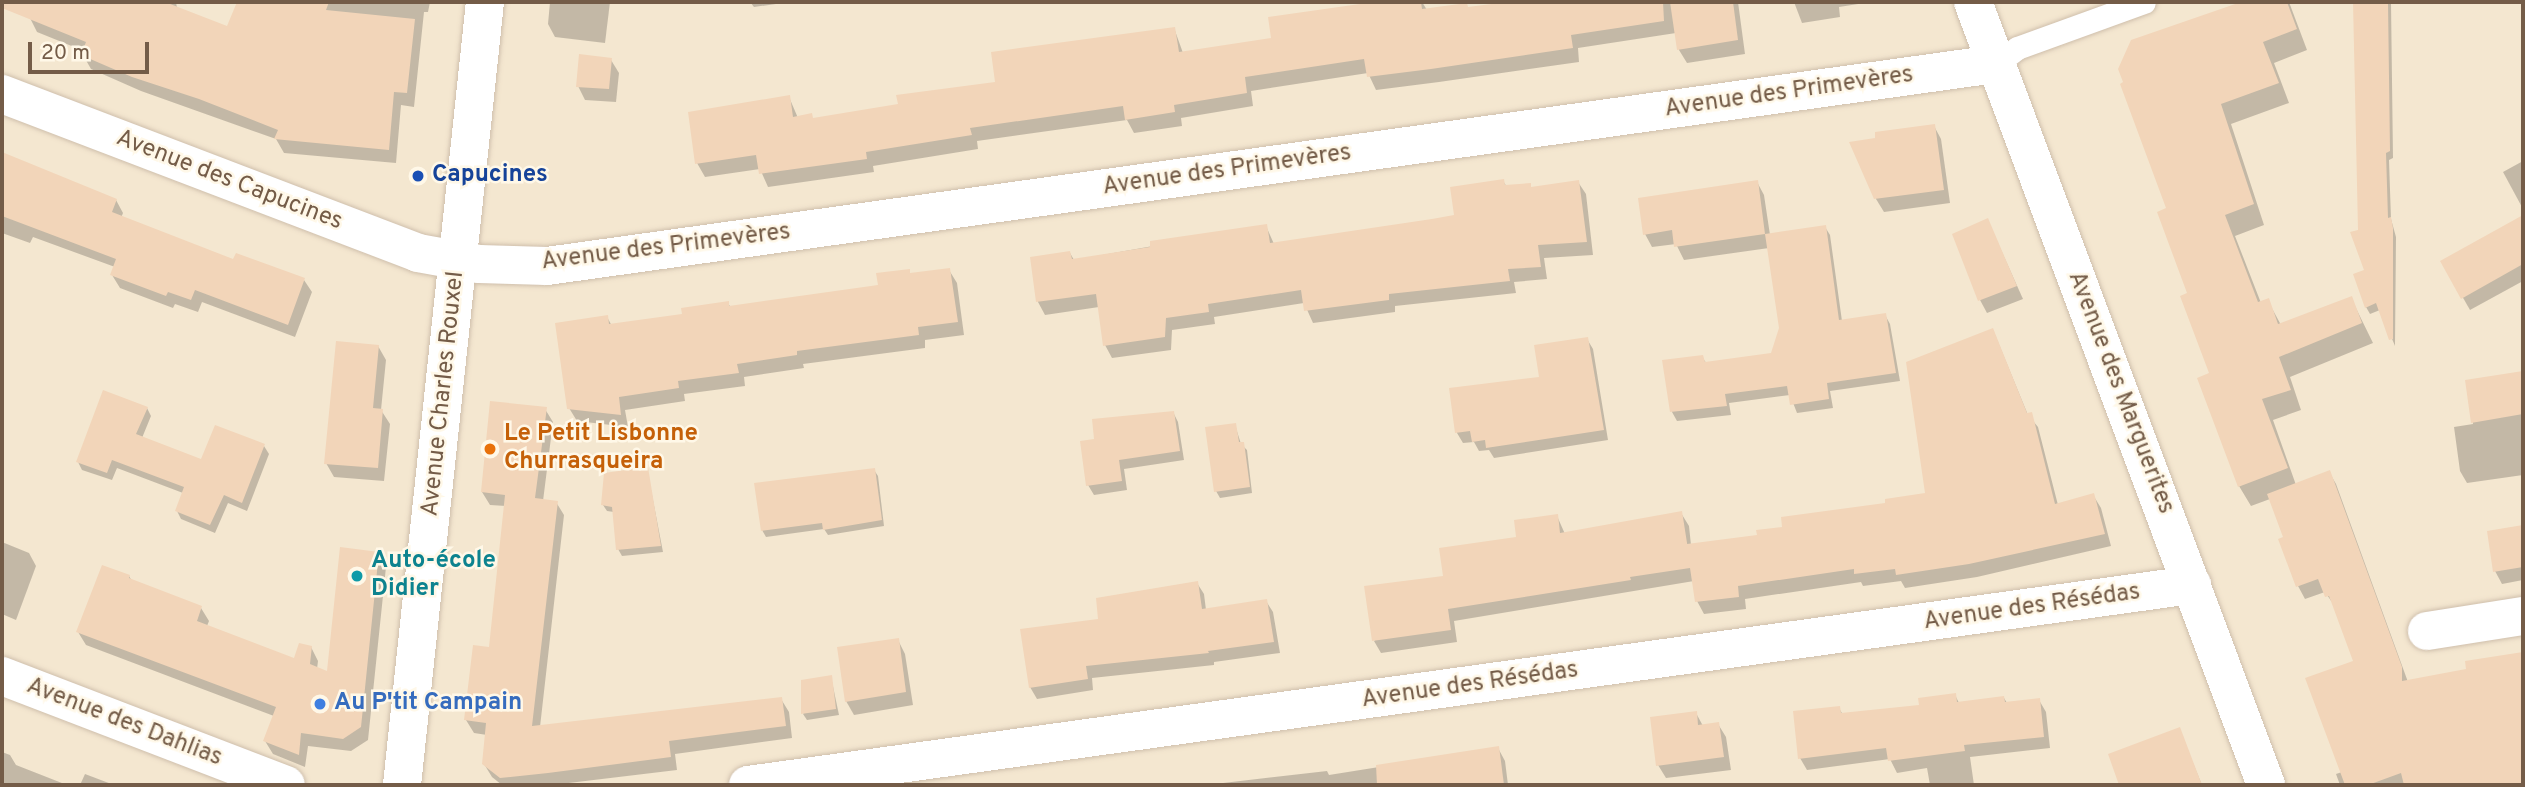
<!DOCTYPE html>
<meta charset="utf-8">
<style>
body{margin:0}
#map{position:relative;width:2525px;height:787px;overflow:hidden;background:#fcf4e2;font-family:Overpass,sans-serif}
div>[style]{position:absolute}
.residential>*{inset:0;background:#f4e7d0}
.shadow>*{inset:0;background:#0003}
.building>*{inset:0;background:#f2d5b9}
.roads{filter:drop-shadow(0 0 2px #cfbfac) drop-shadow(0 0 2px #cfbfac)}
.lane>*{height:23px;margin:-11.5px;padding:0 11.5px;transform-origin:11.5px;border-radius:11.5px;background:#fff}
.street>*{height:38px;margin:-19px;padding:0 19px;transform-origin:19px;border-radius:19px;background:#fff}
.secondary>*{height:38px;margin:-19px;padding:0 19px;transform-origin:19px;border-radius:19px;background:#fff}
.dots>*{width:19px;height:19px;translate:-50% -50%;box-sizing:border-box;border:4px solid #fff8e8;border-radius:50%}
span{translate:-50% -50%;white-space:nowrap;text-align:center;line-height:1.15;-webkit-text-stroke:5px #fff8e8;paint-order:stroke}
.street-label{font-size:24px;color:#745c48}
.transit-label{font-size:24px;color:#164399;font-weight:700}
.left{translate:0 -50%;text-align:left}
.food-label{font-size:24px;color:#c56008;font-weight:700}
.culture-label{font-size:24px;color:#0d838f;font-weight:700}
.shop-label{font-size:24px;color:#366cbe;font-weight:700}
.frame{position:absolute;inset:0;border:4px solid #745c48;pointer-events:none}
.scale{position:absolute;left:28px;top:42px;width:121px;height:32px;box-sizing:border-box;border:4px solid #745c48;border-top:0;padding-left:9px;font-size:21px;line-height:24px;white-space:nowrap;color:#745c48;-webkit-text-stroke:5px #fff8e8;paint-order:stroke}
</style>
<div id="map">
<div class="residential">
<div style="clip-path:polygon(2px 2px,2523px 2px,2523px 785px,2px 785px)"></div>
</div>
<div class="shadow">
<div style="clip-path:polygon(2px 2px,12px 2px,39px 12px,40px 8px,22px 2px,176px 2px,177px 8px,228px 28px,238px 2px,430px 2px,428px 12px,424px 12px,414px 107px,401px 105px,396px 163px,284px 153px,276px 139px,141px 91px,91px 69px,83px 55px,84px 51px,37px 32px,29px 16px,2px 6px)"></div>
<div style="clip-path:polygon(550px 2px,610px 2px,605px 43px,555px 37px,548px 24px)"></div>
<div style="clip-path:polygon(750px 2px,790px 2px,754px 7px)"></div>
<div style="clip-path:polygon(1386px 2px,1422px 2px,1427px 10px,1469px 9px,1520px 2px,1738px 2px,1745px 54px,1687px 63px,1679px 50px,1676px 33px,1578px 48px,1579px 62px,1439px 82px,1376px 90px,1368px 73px,1251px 91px,1253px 106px,1181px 118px,1182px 126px,1134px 133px,1127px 120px,977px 141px,978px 149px,873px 166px,874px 172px,768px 187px,760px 169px,705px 177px,697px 163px,789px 97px,798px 118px,813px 119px,900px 106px,997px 83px,1174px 28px,1183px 53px,1273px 40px,1270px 18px)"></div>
<div style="clip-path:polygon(1794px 2px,1871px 2px,1839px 7px,1840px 17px,1802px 23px)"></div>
<div style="clip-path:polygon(2246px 2px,2289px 2px,2307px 50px,2274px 63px,2289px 103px,2231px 124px,2264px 225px,2235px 236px,2261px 303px,2268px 301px,2281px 325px,2351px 298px,2373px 343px,2290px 377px,2301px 410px,2273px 420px,2296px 485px,2329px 472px,2336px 484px,2408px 682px,2468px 670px,2467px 662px,2523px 653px,2523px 785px,2340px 785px,2336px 774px,2342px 772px,2355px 662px,2336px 608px,2325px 592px,2305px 599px,2298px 586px,2280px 540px,2285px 538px,2270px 499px,2251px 506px,2239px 486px,2168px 210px,2125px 82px,2132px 42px)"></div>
<div style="clip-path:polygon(2355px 2px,2391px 2px,2393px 158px,2389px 160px,2391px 219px,2396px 237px,2395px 346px,2380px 310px,2370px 314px,2366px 307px,2366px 271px,2359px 231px)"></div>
<div style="clip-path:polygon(611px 60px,619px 73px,616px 102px,585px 100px,578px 86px)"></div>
<div style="clip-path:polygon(1934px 126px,1941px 139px,1950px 203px,1884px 212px,1876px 199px,1877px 140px)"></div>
<div style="clip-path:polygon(2px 155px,116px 200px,123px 213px,121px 218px,234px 261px,304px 280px,312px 292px,295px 337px,202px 302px,198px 312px,175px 304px,173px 308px,120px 288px,112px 275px,115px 267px,33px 237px,30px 243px,2px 233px)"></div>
<div style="clip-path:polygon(2523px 161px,2523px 209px,2503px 172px)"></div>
<div style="clip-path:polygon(1503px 181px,1507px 187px,1530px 185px,1532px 189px,1578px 182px,1586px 194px,1593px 255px,1544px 258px,1547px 279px,1514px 282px,1516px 293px,1395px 306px,1395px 312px,1313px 323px,1304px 303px,1214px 317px,1215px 324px,1172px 330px,1171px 350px,1112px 358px,1105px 345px,1099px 307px,1045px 315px,1038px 302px,1032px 258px,1070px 253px,1074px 260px,1266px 226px,1274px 244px,1456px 216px)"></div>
<div style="clip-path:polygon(1757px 182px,1764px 195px,1770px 235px,1825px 227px,1830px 235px,1842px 321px,1885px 315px,1890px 324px,1900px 381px,1830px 391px,1833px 408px,1797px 413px,1790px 395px,1729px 403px,1731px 415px,1677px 421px,1672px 412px,1664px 362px,1702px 357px,1707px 364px,1773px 354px,1780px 328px,1769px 248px,1684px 260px,1676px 244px,1652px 247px,1645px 234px)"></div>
<div style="clip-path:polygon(2523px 217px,2523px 281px,2470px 310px,2442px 261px)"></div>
<div style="clip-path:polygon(1988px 221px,2023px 299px,1987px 313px,1980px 300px)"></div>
<div style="clip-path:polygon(949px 270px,957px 283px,964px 335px,925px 340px,925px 348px,803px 364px,804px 368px,744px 377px,745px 386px,684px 394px,685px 401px,625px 410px,628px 427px,577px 421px,569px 408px,607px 317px,612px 326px,684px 315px,728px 303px,731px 308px,880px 287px,909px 271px,911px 275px)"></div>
<div style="clip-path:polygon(1993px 330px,2028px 415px,2038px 427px,2058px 505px,2093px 495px,2101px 508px,2111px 546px,1977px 577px,1905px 588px,1901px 581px,1863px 586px,1861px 582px,1745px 599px,1746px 609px,1704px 614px,1697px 601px,1694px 581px,1454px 621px,1457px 642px,1381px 653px,1374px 641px,1445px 577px,1557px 516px,1565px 534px,1681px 513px,1689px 526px,1691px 545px,1759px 536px,1927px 494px)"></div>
<div style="clip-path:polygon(1587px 339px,1593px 349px,1608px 440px,1494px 458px,1489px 450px,1479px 451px,1474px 442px,1463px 443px,1457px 433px,1451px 390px,1541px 378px)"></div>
<div style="clip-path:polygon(378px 346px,386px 360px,381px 410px,390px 424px,384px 481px,334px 477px,326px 463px)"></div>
<div style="clip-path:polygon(2523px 373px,2523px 475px,2467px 483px,2460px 471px,2454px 427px,2473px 424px,2467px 382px)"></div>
<div style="clip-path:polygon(147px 408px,151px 416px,142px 438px,202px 461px,264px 446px,269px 454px,247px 511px,228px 503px,215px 533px,181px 519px,177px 511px,183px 493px,117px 468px,112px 480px,82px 470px,78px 462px)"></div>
<div style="clip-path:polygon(545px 409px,553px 422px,543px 501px,556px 502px,564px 515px,540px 727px,781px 699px,789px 712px,792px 738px,675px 754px,677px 770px,552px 785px,502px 785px,492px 777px,484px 764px,487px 735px,474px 733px,466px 720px,490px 648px,506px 506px,490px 505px,482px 492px)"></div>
<div style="clip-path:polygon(1173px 412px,1178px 422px,1184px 460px,1124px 469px,1127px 490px,1094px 495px,1088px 485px,1096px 440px)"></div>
<div style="clip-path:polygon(1235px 425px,1241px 444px,1247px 450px,1252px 493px,1220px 498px,1216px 491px)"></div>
<div style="clip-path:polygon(647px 469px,663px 552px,622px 556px,618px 549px,614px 512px,607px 511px,603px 505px)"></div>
<div style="clip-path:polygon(874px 470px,878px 476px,884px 526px,828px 535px,824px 529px,766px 537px,762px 530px)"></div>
<div style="clip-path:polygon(2523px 526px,2523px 580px,2502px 584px,2495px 571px,2489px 532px)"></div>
<div style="clip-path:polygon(2px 542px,29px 553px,36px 566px,16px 620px,2px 614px)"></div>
<div style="clip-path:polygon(378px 553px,386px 567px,368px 740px,351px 751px,308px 746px,305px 767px,273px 754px,265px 741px,274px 716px,86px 645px,78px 632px,129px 576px,132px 581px,201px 608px,209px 621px,207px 626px,295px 660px,311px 647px,318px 661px,317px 669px,329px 674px)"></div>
<div style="clip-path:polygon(1197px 583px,1204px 594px,1206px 610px,1266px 601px,1273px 612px,1280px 653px,1214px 662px,1214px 665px,1092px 678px,1093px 690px,1037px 699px,1030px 687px,1100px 620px)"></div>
<div style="clip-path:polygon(898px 640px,905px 654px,913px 705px,854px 715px,846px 701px)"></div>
<div style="clip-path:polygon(831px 677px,839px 715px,807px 720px,803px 714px)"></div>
<div style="clip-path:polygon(1955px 695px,1959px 703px,2004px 698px,2007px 703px,2039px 700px,2046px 712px,2050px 748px,1970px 757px,1974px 785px,1930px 785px,1927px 768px,1897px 773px,1890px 759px,1807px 770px,1800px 758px,1839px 708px,1843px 715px,1921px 707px)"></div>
<div style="clip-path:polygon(1696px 713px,1703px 726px,1718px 724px,1726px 737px,1731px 770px,1666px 778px,1658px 765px)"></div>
<div style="clip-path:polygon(2179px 729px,2202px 785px,2137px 785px,2124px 750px)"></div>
<div style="clip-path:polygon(1498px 748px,1505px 761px,1508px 785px,1206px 785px,1327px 771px,1329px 775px)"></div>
<div style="clip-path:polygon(2px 752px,10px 755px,16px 765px,67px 785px,2px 785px)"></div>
<div style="clip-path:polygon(85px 774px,114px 785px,80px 785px)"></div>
</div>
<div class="building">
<div style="clip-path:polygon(2px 2px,165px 2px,227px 26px,237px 2px,329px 2px,326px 10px,415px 19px,407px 93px,394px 92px,389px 150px,274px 139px,278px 130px,199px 99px,132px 77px,81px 55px,86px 42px,2px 8px)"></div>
<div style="clip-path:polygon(1374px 2px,1421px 2px,1422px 9px,1467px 3px,1468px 7px,1507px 2px,1663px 2px,1664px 21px,1571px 35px,1573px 48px,1431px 69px,1367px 77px,1364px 59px,1245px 77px,1247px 93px,1174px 105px,1175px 112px,1125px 120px,1123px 106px,970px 128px,972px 135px,866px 152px,867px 159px,759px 174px,756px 155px,695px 164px,688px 112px,790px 95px,793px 117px,812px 113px,813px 118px,898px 104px,896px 95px,995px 82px,991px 52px,1175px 27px,1179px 52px,1271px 38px,1268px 17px)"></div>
<div style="clip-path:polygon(1670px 2px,1733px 2px,1738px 40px,1677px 50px)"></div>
<div style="clip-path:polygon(2241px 2px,2287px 2px,2297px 29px,2263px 42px,2279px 83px,2221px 104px,2254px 204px,2225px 215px,2258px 302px,2269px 298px,2278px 324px,2352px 296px,2362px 323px,2279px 357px,2291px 390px,2262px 399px,2288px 468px,2238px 487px,2197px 378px,2209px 373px,2180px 296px,2187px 293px,2157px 212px,2166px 208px,2120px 84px,2123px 82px,2118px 69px,2131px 40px)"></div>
<div style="clip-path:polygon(2353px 2px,2388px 2px,2390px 151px,2386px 153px,2388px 218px,2391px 217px,2393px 228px,2393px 339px,2389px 340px,2376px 303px,2365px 308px,2353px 274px,2364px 270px,2350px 232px,2358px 230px)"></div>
<div style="clip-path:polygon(579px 54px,612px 58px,609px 89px,576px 87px)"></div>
<div style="clip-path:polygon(1935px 124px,1944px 190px,1874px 199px,1849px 142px,1875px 138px,1875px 132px)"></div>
<div style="clip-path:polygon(2px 152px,117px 199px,112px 212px,233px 259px,236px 253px,305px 278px,288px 325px,195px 290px,191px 300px,168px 292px,166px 296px,110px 275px,116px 259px,2px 216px)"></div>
<div style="clip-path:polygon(1504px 179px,1505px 185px,1531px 183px,1531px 187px,1579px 180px,1587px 242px,1538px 245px,1541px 267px,1508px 269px,1510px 281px,1389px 294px,1389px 300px,1304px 311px,1301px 290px,1208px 304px,1209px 312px,1166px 318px,1165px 337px,1103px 346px,1096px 294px,1036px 302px,1030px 257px,1070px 251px,1072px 259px,1150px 247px,1150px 241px,1267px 224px,1270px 243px,1432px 219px,1454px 215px,1450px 187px)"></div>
<div style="clip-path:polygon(1758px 180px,1765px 234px,1674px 247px,1672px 230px,1643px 235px,1638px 198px)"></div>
<div style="clip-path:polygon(2523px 215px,2523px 264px,2461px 299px,2440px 261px)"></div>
<div style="clip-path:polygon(1988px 218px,2017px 286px,1978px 301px,1952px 234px)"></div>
<div style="clip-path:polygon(1826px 225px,1839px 320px,1886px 313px,1896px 373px,1827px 383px,1829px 399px,1790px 405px,1787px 386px,1725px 394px,1727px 406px,1670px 412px,1662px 360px,1703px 355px,1705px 362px,1771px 353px,1779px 328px,1765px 234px)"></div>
<div style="clip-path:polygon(950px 268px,958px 322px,918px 327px,919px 335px,797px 351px,797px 355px,737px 364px,739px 373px,678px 381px,679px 388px,619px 397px,621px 415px,567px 409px,555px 323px,608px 315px,609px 324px,682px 314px,681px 308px,729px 301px,729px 306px,878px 285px,876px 273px,910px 269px,910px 273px)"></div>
<div style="clip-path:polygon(1993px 328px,2027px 413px,2032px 412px,2055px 504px,2094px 493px,2105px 534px,1969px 564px,1896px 575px,1895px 569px,1854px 574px,1854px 569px,1738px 586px,1739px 597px,1695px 602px,1690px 568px,1630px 577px,1631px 580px,1612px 583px,1448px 609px,1451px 630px,1372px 641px,1364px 586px,1443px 576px,1439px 548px,1516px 537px,1514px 520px,1558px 514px,1560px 533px,1682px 511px,1690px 562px,1687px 544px,1757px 535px,1756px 530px,1782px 527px,1781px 517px,1885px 503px,1885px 499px,1925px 493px,1906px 362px)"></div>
<div style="clip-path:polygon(1588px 337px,1604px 430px,1486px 448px,1485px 440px,1472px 442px,1470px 431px,1455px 433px,1449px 388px,1539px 377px,1534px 345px)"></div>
<div style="clip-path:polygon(336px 341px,379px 345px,373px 408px,383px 409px,378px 468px,324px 464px)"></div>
<div style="clip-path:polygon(2523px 371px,2523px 414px,2471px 423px,2465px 380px)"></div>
<div style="clip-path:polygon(103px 390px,148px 407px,136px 434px,201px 459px,215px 425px,265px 444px,242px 503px,224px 495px,210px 525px,175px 511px,184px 487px,112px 460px,107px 473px,76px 462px)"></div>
<div style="clip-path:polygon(490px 401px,547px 407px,535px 498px,558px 501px,532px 726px,782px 697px,786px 726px,669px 741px,671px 757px,548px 773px,500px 778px,482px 764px,486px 723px,464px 720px,473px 645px,489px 647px,505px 495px,481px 492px)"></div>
<div style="clip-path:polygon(1174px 411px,1180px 451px,1119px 460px,1122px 481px,1086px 486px,1080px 441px,1094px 439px,1092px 419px)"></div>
<div style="clip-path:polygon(1236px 423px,1239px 442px,1244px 442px,1250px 487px,1214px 492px,1205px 427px)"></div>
<div style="clip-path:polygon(648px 467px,661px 546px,616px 550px,612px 507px,601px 505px,604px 473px)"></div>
<div style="clip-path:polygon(875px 468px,882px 520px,823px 530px,822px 523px,761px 531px,754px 483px)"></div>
<div style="clip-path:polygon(2330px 470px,2402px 667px,2402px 681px,2466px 669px,2465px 661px,2523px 652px,2523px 785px,2404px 785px,2401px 773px,2368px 785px,2345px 785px,2305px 678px,2353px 661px,2329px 596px,2325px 597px,2318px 579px,2296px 587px,2278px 539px,2283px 537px,2267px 494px)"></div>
<div style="clip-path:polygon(2523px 525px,2523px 567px,2493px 572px,2487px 531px)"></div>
<div style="clip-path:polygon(340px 547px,379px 552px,361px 727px,343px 739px,301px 733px,299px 755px,263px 741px,276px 707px,76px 632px,102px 565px,130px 575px,129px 578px,202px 606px,197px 621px,294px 658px,299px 643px,312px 646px,310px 664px,327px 671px)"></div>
<div style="clip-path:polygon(1198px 581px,1202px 609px,1267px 599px,1274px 642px,1208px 651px,1209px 653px,1086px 666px,1088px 679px,1029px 688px,1020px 629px,1098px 619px,1096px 598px)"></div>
<div style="clip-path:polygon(899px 638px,906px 692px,845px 702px,837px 647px)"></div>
<div style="clip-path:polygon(832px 675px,836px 709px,801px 714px,801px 680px)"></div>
<div style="clip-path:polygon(1956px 693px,1957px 702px,2004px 696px,2005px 702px,2040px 698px,2044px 737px,1964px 745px,1965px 751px,1888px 761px,1886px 748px,1798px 759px,1793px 711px,1840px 706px,1841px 713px,1919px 705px,1918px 698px)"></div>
<div style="clip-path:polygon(1697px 711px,1698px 725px,1719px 722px,1724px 757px,1656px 766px,1650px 717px)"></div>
<div style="clip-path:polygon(2180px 727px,2202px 785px,2119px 785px,2108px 754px)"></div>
<div style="clip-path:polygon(1499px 746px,1504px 785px,1377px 785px,1376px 765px)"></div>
</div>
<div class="roads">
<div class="lane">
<div style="left:1996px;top:64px;width:26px;rotate:-37deg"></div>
<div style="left:2017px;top:48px;width:135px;rotate:-19.9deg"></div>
</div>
<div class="street">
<div style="left:2px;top:94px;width:445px;rotate:20.9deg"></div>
<div style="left:418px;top:253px;width:62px;rotate:10.2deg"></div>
<div style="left:479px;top:264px;width:68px;rotate:1.7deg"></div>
<div style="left:547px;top:266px;width:1463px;rotate:-7.94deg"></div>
<div style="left:2427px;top:631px;width:97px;rotate:-8.9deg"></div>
<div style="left:2px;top:676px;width:304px;rotate:21deg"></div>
<div style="left:748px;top:785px;width:1458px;rotate:-7.89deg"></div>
</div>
<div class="secondary">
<div style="left:1973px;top:2px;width:836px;rotate:69.48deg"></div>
<div style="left:402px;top:785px;width:787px;rotate:-83.95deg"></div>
</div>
</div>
<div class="dots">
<div style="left:418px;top:176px;background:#1a4fb4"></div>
<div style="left:490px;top:449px;background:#e8710a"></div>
<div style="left:357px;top:576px;background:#0f9aa8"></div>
<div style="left:320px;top:704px;background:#3f7fe0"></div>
</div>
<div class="street-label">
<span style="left:1789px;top:93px;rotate:-8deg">Avenue des Primevères</span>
<span style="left:1227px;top:171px;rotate:-8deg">Avenue des Primevères</span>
<span style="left:229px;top:181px;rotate:21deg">Avenue des Capucines</span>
<span style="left:666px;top:248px;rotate:-7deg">Avenue des Primevères</span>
<span style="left:2120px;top:393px;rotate:69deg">Avenue des Marguerites</span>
<span style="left:444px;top:394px;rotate:-84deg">Avenue Charles Rouxel</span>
<span style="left:2032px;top:608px;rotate:-8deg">Avenue des Résédas</span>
<span style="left:1470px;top:686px;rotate:-8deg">Avenue des Résédas</span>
<span style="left:124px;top:723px;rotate:21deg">Avenue des Dahlias</span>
</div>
<div class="transit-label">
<span class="left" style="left:432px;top:176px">Capucines</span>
</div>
<div class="food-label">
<span class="left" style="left:504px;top:449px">Le Petit Lisbonne<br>Churrasqueira</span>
</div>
<div class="culture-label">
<span class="left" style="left:371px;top:576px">Auto-école<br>Didier</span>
</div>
<div class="shop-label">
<span class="left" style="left:334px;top:704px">Au P'tit Campain</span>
</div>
<div class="frame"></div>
<div class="scale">20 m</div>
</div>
